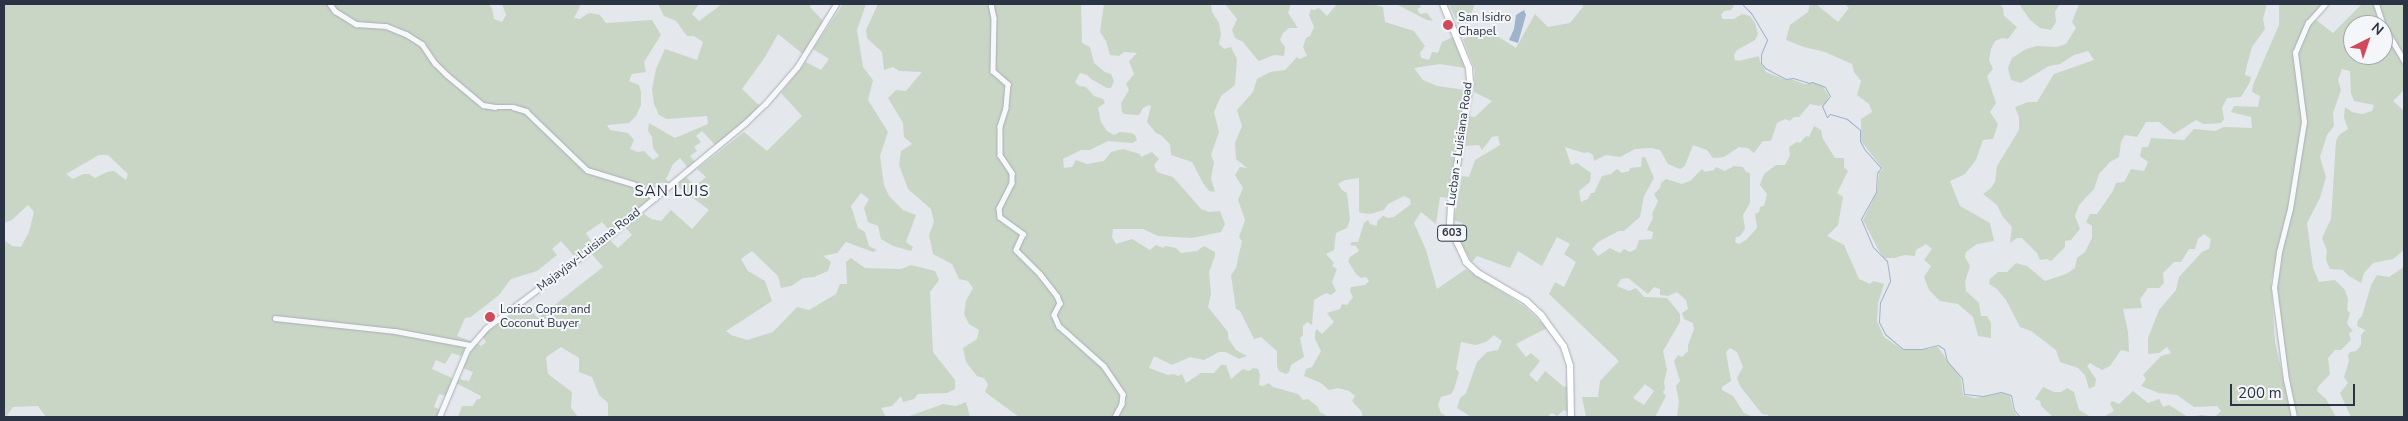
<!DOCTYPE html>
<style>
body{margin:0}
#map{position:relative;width:2408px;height:421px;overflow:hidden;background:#e4e7ec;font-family:"Nunito Sans",sans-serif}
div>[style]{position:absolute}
.green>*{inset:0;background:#c9d6c5}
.water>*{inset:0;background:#9fb4cc}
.stream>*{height:1px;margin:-0.5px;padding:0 0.5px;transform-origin:0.5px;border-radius:0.5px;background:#9fb4cc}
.roads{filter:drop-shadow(0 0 1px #a9aeb7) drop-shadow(0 0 1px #a9aeb7)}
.minor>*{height:4.5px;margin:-2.25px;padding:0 2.25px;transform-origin:2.25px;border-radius:2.25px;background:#f7f8fa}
.tertiary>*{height:5px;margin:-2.5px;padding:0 2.5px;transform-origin:2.5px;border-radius:2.5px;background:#f7f8fa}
.primary>*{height:6px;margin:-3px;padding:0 3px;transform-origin:3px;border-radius:3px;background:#fff}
.dots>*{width:14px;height:14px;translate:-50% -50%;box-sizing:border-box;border:2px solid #f4f6f9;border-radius:50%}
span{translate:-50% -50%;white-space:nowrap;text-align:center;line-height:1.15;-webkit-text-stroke:4px #f4f6f9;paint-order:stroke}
.shield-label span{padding:1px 4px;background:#f4f6f9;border:1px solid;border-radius:4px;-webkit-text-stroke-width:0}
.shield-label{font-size:11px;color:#2b3445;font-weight:700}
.poi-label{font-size:12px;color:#2b3445}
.left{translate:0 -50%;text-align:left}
.street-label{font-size:12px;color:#2b3445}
.quarter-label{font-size:15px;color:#1d2536;letter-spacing:1px}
.frame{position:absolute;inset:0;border:5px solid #2b3445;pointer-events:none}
.north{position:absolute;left:2343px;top:15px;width:50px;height:50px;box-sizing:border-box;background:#f4f6f9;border:1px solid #a4a8b1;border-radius:50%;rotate:41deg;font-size:14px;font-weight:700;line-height:20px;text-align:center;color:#2b3445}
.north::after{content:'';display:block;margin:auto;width:18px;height:22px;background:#d1495b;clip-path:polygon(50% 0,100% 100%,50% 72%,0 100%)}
.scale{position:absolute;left:2230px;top:384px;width:125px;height:22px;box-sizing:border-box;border:2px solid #2b3445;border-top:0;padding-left:6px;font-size:15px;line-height:18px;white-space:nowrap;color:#2b3445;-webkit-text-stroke:4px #f4f6f9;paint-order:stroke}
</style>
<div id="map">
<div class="green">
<div style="clip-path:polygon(evenodd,4px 4px,488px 4px,492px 8px,494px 19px,502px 22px,506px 15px,502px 4px,581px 4px,574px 18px,580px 19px,587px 14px,591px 13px,600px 15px,606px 23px,652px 20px,661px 35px,644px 62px,646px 72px,632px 74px,629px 81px,639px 85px,641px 92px,641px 105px,636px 116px,629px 123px,607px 125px,610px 130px,628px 133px,634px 140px,630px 149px,638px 152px,644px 151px,653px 160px,659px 156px,653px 148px,652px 137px,648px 131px,649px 123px,675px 138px,708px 124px,707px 116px,667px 119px,659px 115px,654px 104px,652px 89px,656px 69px,665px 49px,697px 60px,703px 42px,694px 36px,687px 36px,676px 21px,664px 16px,658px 4px,699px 4px,692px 14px,699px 21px,722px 4px,811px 4px,810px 7px,824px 22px,803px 54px,778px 34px,765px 57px,742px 89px,761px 107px,716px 146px,702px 131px,696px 136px,701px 142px,694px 147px,697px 151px,690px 156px,695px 162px,688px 168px,680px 158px,673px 164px,666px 179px,671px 184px,667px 187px,662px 182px,653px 189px,654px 195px,611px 232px,602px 222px,586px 233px,593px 244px,576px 258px,561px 241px,552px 249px,557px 255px,537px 271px,511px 279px,499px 295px,471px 317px,465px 318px,457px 336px,471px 341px,461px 356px,452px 353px,445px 364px,436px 360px,432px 369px,452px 378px,446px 396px,439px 394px,434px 407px,441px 410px,439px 417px,46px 417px,38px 406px,13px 407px,6px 417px,4px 417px,4px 240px,12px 246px,21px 247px,29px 232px,34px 212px,28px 205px,12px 220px,4px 223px,4px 4px,99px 155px,108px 155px,128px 174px,126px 180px,114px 171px,107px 172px,95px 178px,89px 174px,83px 174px,73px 179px,66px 174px,99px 155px)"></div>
<div style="clip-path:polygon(843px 4px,866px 4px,857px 30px,863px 67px,873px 80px,868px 100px,888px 132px,880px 156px,884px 185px,889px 196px,903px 210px,916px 215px,906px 242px,913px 247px,911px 251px,893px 246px,881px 239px,878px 226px,868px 222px,864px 208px,869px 199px,861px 193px,851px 206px,858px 228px,865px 232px,869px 246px,877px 250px,873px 252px,846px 242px,837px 253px,823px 256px,831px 262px,828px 271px,814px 277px,803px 278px,791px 286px,781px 288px,778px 276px,752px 251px,741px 259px,748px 271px,765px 281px,772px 301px,726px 331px,731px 335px,747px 340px,773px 332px,797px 307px,809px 310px,836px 294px,840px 284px,847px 284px,846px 262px,851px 258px,865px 268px,901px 269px,911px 265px,935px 271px,939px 280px,930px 292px,933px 352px,955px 380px,955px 389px,947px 393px,918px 394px,914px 399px,903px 402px,901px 396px,892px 406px,881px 408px,886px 417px,610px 417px,608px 415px,608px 403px,599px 395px,592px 377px,579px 372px,579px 358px,561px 347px,546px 357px,548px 374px,572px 392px,571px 408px,578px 417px,458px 417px,462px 406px,473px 406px,477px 399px,480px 399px,481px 396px,456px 383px,458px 379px,469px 381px,473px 372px,463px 368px,476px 342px,481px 346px,486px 342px,482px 336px,525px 305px,538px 318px,603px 267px,591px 253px,609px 239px,618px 248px,632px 235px,624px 226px,643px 213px,651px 219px,661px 221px,671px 210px,692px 229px,709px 210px,677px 186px,686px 177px,695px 186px,706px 177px,697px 169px,744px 132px,767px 151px,802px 116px,781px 93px,806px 62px,821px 70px,829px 59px,813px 49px)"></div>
<div style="clip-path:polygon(878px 4px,1081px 4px,1082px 43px,1090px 47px,1094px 63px,1105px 72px,1111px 74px,1114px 81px,1111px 88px,1107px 88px,1091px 79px,1087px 75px,1080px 73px,1075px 82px,1079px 86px,1086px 87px,1094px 96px,1103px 99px,1105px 103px,1098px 108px,1101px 122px,1107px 131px,1114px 135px,1120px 132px,1131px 133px,1135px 135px,1137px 140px,1133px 143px,1108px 141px,1090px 150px,1081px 150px,1063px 159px,1064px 168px,1072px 167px,1076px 160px,1087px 164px,1104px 161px,1111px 152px,1123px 149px,1140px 154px,1141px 157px,1152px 152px,1159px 159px,1154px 165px,1157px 172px,1173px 177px,1201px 209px,1209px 212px,1220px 211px,1225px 224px,1221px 232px,1192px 238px,1158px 236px,1143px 229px,1113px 229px,1112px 237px,1116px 244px,1132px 239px,1150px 250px,1156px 245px,1163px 248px,1165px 246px,1176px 248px,1181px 253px,1197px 251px,1204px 246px,1215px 252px,1215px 256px,1209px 272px,1211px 294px,1208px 307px,1228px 332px,1228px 338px,1236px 350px,1247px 356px,1239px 359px,1226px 352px,1219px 352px,1204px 360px,1190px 357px,1172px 365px,1154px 356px,1149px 368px,1168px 375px,1174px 374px,1178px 376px,1182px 374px,1186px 383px,1201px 373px,1214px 373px,1221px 365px,1226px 365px,1231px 379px,1243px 369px,1249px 371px,1253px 368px,1258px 369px,1260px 375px,1259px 385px,1263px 386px,1269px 383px,1273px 387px,1298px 394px,1303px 400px,1308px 399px,1317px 406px,1320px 412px,1329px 417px,1019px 417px,985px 392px,988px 384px,984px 378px,977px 376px,966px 362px,963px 348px,977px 339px,979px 330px,969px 324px,964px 314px,966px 301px,973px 288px,968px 281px,959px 279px,952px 264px,933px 254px,929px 235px,934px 222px,931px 209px,908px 189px,899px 165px,901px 151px,912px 144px,904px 137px,903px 123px,888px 98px,896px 90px,906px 91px,922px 72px,899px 71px,893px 67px,884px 70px,882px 52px,867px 38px,866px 30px)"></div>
<div style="clip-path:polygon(1104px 4px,1211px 4px,1212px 12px,1219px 23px,1221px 34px,1219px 44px,1224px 49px,1231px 47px,1237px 59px,1235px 85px,1221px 96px,1214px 112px,1219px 132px,1211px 155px,1214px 162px,1211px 178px,1215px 192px,1209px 191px,1203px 183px,1192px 162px,1171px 155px,1170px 144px,1161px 135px,1156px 133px,1147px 122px,1151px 106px,1149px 105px,1143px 108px,1139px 115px,1124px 114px,1122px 112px,1121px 103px,1129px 90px,1126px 84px,1134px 74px,1129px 61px,1137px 53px,1124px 52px,1119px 56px,1110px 55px,1106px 41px,1100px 32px)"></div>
<div style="clip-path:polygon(1225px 4px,1291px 4px,1288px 13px,1298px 28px,1289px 28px,1283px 33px,1280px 40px,1285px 47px,1284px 56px,1274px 55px,1259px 61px,1256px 58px,1243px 42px,1235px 38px,1232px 30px,1237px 19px)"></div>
<div style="clip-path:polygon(1337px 4px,1371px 4px,1383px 7px,1385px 22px,1414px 31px,1425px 46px,1420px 53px,1421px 58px,1429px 60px,1432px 52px,1438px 53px,1442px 42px,1453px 37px,1465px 68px,1440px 64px,1414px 68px,1423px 80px,1437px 86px,1465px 90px,1448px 198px,1440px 197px,1436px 224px,1421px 212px,1414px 223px,1426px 250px,1437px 289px,1466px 269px,1524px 306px,1547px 328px,1516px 344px,1526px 357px,1531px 353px,1540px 361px,1529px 375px,1537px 382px,1545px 371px,1564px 387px,1569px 386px,1569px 413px,1564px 410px,1557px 416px,1552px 413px,1547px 417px,1471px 417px,1457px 408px,1460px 398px,1466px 393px,1477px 362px,1487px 352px,1498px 350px,1502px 341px,1494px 335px,1486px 342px,1476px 345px,1461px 342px,1456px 369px,1459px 372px,1454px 389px,1451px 394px,1441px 397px,1438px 405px,1441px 413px,1447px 417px,1362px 417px,1362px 412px,1352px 401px,1355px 396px,1349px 391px,1338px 388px,1329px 390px,1321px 383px,1304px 376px,1306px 369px,1312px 367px,1321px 351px,1315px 339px,1315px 332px,1317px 329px,1322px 334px,1334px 322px,1327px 313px,1340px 309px,1342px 304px,1347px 305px,1353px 297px,1350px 291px,1351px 287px,1365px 285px,1369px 281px,1366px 277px,1361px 278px,1356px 274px,1348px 261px,1350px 257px,1359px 251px,1356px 246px,1350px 245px,1352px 242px,1358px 242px,1364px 223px,1368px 220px,1370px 224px,1377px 226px,1377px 221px,1383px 216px,1388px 218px,1394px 217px,1411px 204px,1410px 199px,1404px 196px,1388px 204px,1384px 210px,1370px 214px,1361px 213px,1359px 211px,1359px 178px,1345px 180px,1338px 184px,1342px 190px,1347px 193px,1350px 219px,1347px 228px,1336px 233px,1334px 250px,1326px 254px,1334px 263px,1332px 266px,1337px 269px,1332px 282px,1336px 291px,1331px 295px,1326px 293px,1314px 300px,1312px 325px,1307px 322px,1303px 326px,1303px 335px,1300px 338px,1304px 357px,1291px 365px,1289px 372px,1286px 374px,1279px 371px,1277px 366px,1277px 351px,1261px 337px,1254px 339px,1240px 311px,1236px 309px,1231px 275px,1236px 268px,1242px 241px,1239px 237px,1245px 220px,1238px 200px,1243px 188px,1235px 175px,1240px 167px,1247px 168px,1236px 159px,1235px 143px,1242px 126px,1237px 110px,1253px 92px,1257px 79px,1270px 72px,1285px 70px,1297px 57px,1299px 59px,1307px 56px,1303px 47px,1306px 38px,1310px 36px,1314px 27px,1309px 15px,1311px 9px,1314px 10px,1319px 8px,1327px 16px)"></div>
<div style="clip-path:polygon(1396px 4px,1419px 4px,1421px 7px,1417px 9px,1420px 14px,1427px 13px,1433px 21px,1427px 20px)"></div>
<div style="clip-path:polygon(1449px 4px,1475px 4px,1470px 17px,1458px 24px)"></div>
<div style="clip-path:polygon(evenodd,1582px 4px,1735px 4px,1731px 10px,1724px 11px,1721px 15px,1723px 19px,1734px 19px,1742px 14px,1750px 16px,1755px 23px,1758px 34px,1755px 40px,1737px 50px,1734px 55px,1735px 60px,1739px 61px,1759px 56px,1760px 62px,1766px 72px,1786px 80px,1791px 79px,1804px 84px,1814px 83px,1822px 85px,1829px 96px,1826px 103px,1819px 106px,1810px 104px,1799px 117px,1794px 117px,1790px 121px,1785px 119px,1777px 123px,1771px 141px,1763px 141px,1754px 153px,1748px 148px,1739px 147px,1724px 157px,1713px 158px,1707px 150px,1693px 145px,1685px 166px,1680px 169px,1668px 164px,1660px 150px,1651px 148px,1635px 149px,1620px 157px,1606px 155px,1594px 161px,1593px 155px,1588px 152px,1584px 153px,1565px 147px,1571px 165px,1577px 163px,1591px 173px,1590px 182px,1579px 191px,1581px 202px,1588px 199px,1591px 193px,1594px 193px,1602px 176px,1611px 174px,1617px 169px,1622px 173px,1629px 171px,1630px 168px,1641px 167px,1642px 157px,1645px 157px,1654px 178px,1644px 196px,1640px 217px,1624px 231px,1619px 231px,1598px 242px,1592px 249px,1598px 256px,1610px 248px,1620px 253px,1624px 249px,1630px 252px,1636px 249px,1639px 240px,1652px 239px,1653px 232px,1647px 230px,1653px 218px,1652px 214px,1658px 201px,1654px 194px,1660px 188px,1661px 183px,1666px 179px,1682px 184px,1690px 181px,1702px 169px,1705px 172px,1714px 170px,1716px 167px,1725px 171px,1734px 166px,1743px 167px,1746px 172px,1750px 173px,1750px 203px,1743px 215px,1745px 229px,1740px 236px,1736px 237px,1735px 242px,1739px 244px,1746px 240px,1757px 228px,1755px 214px,1759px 212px,1760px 207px,1764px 206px,1767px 194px,1760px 185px,1764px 174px,1776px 165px,1785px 165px,1790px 155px,1789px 147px,1797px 142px,1800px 143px,1806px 136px,1809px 137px,1814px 126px,1821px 130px,1823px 139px,1835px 158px,1844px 158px,1844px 167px,1848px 171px,1837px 193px,1843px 197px,1838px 225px,1827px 236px,1844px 245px,1859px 279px,1870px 284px,1873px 281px,1884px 284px,1878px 303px,1877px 321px,1884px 337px,1903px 350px,1929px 349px,1937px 346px,1961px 379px,1963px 395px,1975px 398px,2002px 393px,2010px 396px,2013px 410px,2018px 417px,1769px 417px,1768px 415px,1762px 414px,1740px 386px,1737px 378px,1743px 367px,1737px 352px,1730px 348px,1726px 352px,1731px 381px,1722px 387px,1722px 390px,1733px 396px,1744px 413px,1753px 417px,1677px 417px,1679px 402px,1676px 386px,1680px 381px,1674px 361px,1678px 355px,1682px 357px,1688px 351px,1688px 345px,1694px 329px,1693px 323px,1684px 319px,1682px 313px,1688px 309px,1686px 300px,1677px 292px,1668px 296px,1660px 295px,1660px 289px,1654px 287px,1648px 294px,1628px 278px,1621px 279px,1617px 286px,1629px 291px,1636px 288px,1644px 297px,1667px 298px,1680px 314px,1680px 322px,1663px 351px,1667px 370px,1664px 382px,1665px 389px,1663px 392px,1666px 396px,1655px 417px,1586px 417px,1582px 397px,1598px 397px,1600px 381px,1619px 361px,1549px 294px,1555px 282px,1564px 287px,1576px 262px,1564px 254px,1570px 244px,1557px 237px,1542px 266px,1518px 251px,1510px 268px,1477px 256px,1472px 262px,1459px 241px,1467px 237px,1462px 223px,1454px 220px,1462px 176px,1469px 177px,1475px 160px,1500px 145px,1498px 136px,1492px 137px,1482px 150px,1479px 145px,1464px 146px,1469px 116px,1475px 117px,1492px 101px,1474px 92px,1475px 70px,1463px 39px,1475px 34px,1497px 36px,1516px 48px,1535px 14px,1548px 27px,1570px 23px,1583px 7px,1582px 4px,1645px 384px,1654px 391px,1644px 405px,1633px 398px,1645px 384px)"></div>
<div style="clip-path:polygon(1810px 4px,1816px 4px,1838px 22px,1849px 8px,1845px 4px,2000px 4px,2003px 8px,2004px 16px,2017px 27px,2008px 39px,2002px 38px,1995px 41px,1991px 49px,1989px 60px,1993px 69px,1987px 76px,1996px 103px,1990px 112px,1998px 124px,1993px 139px,1983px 140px,1976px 160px,1965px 174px,1950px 181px,1960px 206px,1990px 223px,1994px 241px,1977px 244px,1966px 252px,1965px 257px,1970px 266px,1965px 282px,1966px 291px,1979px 303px,1981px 316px,1987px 316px,1991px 323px,1991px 338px,1978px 336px,1973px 317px,1958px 304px,1940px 301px,1929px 290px,1924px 277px,1931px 266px,1924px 260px,1932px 249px,1926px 244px,1916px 250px,1915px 256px,1904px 255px,1895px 258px,1884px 258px,1878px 249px,1863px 220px,1877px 192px,1879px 173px,1883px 169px,1861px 141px,1861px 119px,1872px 112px,1869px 104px,1857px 95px,1861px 81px,1854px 72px,1852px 64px,1825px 52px,1804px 47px,1786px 40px,1790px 25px,1808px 12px)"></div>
<div style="clip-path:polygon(2019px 4px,2060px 4px,2055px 12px,2056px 22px,2051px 30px,2040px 28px,2030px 20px)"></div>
<div style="clip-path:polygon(2079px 4px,2267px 4px,2263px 19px,2265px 29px,2252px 47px,2247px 65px,2245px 75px,2251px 77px,2250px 82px,2241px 97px,2227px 98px,2222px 108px,2224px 119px,2221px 123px,2204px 124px,2196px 120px,2174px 134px,2159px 122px,2146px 122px,2137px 137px,2125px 135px,2121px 142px,2119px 157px,2110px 162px,2099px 174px,2094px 189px,2079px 205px,2075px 216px,2080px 229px,2071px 240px,2065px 241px,2065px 247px,2051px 261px,2047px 259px,2040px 260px,2037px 253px,2022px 238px,2017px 238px,2010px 243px,2012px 227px,2003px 217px,1997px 205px,1983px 194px,1991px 188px,1995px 182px,1997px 166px,2019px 130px,2019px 117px,2015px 107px,2028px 102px,2037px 102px,2054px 74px,2094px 60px,2088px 51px,2074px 55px,2060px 64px,2049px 66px,2021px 83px,2011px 80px,2008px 68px,2012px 58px,2026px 49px,2037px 46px,2056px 47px,2066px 44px,2076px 28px,2072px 22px)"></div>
<div style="clip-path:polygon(2279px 4px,2323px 4px,2311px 16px,2333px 33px,2362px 4px,2373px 4px,2381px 25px,2353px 25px,2353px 55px,2383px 55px,2383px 28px,2404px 66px,2404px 90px,2393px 101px,2404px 111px,2404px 250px,2393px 259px,2373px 263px,2364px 273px,2361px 283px,2349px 276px,2343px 270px,2330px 269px,2326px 260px,2327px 251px,2322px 238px,2331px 219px,2336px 141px,2339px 135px,2348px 129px,2344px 118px,2345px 107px,2352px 112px,2362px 114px,2372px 111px,2374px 105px,2354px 101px,2351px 93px,2350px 71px,2342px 69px,2338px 80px,2341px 90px,2333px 113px,2334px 126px,2327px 135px,2320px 157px,2326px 177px,2320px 198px,2307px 223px,2313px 268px,2319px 282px,2335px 280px,2345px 290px,2348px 299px,2347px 310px,2350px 313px,2347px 324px,2353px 331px,2349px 333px,2351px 340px,2341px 350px,2335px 350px,2328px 358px,2330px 374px,2318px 387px,2317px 391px,2326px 399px,2336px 417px,2299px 417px,2296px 412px,2284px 373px,2276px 320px,2277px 283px,2282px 262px,2276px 260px,2271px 281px,2275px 342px,2292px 417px,2189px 417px,2201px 415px,2215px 417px,2221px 411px,2217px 406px,2194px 407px,2177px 395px,2159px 393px,2141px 386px,2146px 379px,2143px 375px,2161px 356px,2171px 353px,2167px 347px,2159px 353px,2148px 354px,2148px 338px,2159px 310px,2176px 290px,2179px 277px,2202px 252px,2209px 249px,2211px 239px,2204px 234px,2198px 239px,2195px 249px,2189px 249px,2181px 262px,2174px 262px,2163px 273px,2164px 283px,2159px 288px,2148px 288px,2140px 299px,2142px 308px,2123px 309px,2128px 332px,2129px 352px,2121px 350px,2110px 366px,2102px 370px,2090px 363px,2087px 366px,2096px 379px,2095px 386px,2089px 389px,2085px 375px,2078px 368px,2060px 362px,2056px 350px,2031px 331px,2020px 327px,2006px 300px,1997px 289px,1989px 284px,1990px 279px,1998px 272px,2007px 272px,2016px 263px,2027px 266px,2045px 281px,2066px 274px,2075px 268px,2077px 258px,2085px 252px,2092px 238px,2092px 226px,2086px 222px,2090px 214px,2097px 214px,2113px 191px,2116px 183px,2124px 182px,2131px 169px,2144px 171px,2148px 162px,2140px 156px,2142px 147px,2148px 147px,2151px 138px,2184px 140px,2194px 129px,2215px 131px,2224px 127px,2252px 128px,2251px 117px,2231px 112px,2234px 106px,2258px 107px,2260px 96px,2252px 92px,2253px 85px,2279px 25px)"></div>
<div style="clip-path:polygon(2379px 4px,2404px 4px,2404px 55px,2382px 16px)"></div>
<div style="clip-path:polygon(2404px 267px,2404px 417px,2351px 417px,2340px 393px,2348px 383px,2344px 377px,2349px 361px,2348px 355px,2350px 352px,2356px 351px,2361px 345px,2361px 335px,2365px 330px,2357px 326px,2358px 320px,2362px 316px,2371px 285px,2377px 275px,2389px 277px)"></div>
<div style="clip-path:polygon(2043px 387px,2054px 392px,2061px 392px,2067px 388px,2074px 392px,2079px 410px,2091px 417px,2099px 417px,2053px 417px,2041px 406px,2040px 401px,2035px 399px)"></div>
<div style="clip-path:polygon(2133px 391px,2148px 403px,2159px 399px,2163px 407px,2169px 405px,2188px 417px,2103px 417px,2114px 411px,2110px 404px,2112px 401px,2119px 404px)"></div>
<div style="clip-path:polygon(966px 402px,970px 417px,907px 417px,943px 404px,956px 406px)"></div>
</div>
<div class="water">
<div style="clip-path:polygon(1524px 10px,1526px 15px,1518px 43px,1509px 40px,1514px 29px,1516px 15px)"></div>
</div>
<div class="stream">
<div style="left:1742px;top:4px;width:13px;rotate:45deg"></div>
<div style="left:1751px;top:13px;width:31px;rotate:59deg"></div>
<div style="left:1767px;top:40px;width:15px;rotate:113deg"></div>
<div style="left:1761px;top:54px;width:9px;rotate:90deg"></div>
<div style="left:1761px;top:63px;width:6px;rotate:51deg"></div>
<div style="left:1765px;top:68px;width:24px;rotate:28deg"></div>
<div style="left:1786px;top:79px;width:7px;rotate:-8deg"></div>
<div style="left:1793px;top:78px;width:17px;rotate:17deg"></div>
<div style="left:1809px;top:83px;width:3px;rotate:-18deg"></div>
<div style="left:1812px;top:82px;width:14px;rotate:21deg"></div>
<div style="left:1825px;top:87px;width:10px;rotate:61deg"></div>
<div style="left:1830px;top:96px;width:13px;rotate:129deg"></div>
<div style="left:1822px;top:106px;width:12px;rotate:66deg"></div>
<div style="left:1827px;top:117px;width:4px;rotate:-45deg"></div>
<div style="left:1830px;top:114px;width:18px;rotate:16deg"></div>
<div style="left:1847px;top:119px;width:17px;rotate:40deg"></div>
<div style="left:1860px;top:130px;width:11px;rotate:90deg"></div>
<div style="left:1860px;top:141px;width:10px;rotate:61deg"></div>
<div style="left:1865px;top:150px;width:24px;rotate:48deg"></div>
<div style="left:1881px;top:168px;width:6px;rotate:129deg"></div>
<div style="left:1877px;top:173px;width:19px;rotate:93deg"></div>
<div style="left:1876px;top:192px;width:31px;rotate:119deg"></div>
<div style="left:1861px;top:219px;width:30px;rotate:67deg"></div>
<div style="left:1873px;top:247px;width:20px;rotate:45deg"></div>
<div style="left:1887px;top:261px;width:20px;rotate:81deg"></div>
<div style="left:1890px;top:281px;width:23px;rotate:115deg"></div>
<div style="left:1880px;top:302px;width:20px;rotate:93deg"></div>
<div style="left:1879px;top:322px;width:13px;rotate:63deg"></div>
<div style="left:1885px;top:334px;width:23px;rotate:40deg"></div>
<div style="left:1903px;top:349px;width:19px"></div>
<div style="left:1922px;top:349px;width:16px;rotate:-14deg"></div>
<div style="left:1938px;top:345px;width:7px;rotate:34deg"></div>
<div style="left:1944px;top:349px;width:12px;rotate:76deg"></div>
<div style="left:1947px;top:361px;width:23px;rotate:49deg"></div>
<div style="left:1962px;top:378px;width:16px;rotate:83deg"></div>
<div style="left:1964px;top:394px;width:19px;rotate:6deg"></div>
<div style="left:1983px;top:396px;width:18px;rotate:-13deg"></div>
<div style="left:2001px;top:392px;width:10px;rotate:17deg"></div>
<div style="left:2011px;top:395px;width:15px;rotate:79deg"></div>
<div style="left:2014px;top:410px;width:9px;rotate:49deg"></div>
</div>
<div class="roads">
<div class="minor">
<div style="left:330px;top:4px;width:9px;rotate:54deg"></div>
<div style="left:335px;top:11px;width:25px;rotate:32deg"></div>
<div style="left:356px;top:24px;width:30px;rotate:4deg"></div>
<div style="left:386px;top:26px;width:22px;rotate:22deg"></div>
<div style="left:406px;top:34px;width:19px;rotate:32deg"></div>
<div style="left:422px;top:44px;width:23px;rotate:56deg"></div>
<div style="left:435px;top:63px;width:17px;rotate:45deg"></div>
<div style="left:447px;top:75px;width:47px;rotate:39.8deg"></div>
<div style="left:483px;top:105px;width:12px;rotate:9deg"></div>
<div style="left:495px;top:107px;width:18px"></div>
<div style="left:513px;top:107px;width:14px;rotate:17deg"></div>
<div style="left:526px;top:111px;width:85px;rotate:44deg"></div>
<div style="left:587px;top:170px;width:48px;rotate:16.9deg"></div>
<div style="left:633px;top:184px;width:26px;rotate:32deg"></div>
<div style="left:991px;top:4px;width:14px;rotate:78deg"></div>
<div style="left:994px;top:18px;width:53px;rotate:91.1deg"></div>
<div style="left:993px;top:71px;width:20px;rotate:41deg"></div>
<div style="left:1008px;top:84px;width:24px;rotate:95deg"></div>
<div style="left:1006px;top:108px;width:19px;rotate:108deg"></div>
<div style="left:1000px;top:126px;width:29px;rotate:90deg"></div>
<div style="left:1000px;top:155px;width:22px;rotate:56deg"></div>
<div style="left:1012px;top:173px;width:10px;rotate:90deg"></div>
<div style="left:1012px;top:183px;width:28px;rotate:117deg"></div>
<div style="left:999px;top:208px;width:9px;rotate:84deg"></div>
<div style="left:1000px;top:217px;width:29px;rotate:36deg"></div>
<div style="left:1023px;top:234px;width:17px;rotate:114deg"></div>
<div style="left:1016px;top:250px;width:34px;rotate:45deg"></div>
<div style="left:1040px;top:274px;width:28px;rotate:52deg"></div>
<div style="left:1057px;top:296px;width:8px;rotate:67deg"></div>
<div style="left:1060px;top:303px;width:13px;rotate:117deg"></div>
<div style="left:1054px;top:315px;width:12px;rotate:66deg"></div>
<div style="left:1059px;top:326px;width:60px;rotate:41.6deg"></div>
<div style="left:1104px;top:366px;width:34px;rotate:56deg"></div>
<div style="left:1123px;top:394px;width:10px;rotate:96deg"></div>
<div style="left:1122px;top:404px;width:15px;rotate:118deg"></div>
<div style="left:275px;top:318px;width:121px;rotate:6.2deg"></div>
<div style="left:395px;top:331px;width:76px;rotate:10.6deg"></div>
<div style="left:2294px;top:417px;width:38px;rotate:-102deg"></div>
<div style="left:2286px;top:380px;width:93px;rotate:-97.4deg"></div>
<div style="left:2274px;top:288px;width:36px;rotate:-82deg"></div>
<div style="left:2279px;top:252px;width:44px;rotate:-75.7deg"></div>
<div style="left:2290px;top:209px;width:88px;rotate:-80.9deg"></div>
<div style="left:2304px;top:122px;width:70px;rotate:-97.4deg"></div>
<div style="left:2295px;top:53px;width:33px;rotate:-67deg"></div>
<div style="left:2308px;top:23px;width:25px;rotate:-48deg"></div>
</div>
<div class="tertiary">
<div style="left:2376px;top:4px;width:22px;rotate:72deg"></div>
<div style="left:2383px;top:25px;width:42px;rotate:59.7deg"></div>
<div style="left:439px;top:417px;width:73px;rotate:-67.3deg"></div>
<div style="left:467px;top:350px;width:29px;rotate:-49deg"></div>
<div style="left:486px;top:328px;width:158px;rotate:-37deg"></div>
<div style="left:612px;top:233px;width:173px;rotate:-39.6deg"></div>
<div style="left:745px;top:123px;width:28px;rotate:-44deg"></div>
<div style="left:765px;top:104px;width:49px;rotate:-49.1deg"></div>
<div style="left:797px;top:67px;width:74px;rotate:-58.2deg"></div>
</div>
<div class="primary">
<div style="left:1443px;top:4px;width:69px;rotate:67.9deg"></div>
<div style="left:1469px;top:68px;width:15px;rotate:86deg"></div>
<div style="left:1470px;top:83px;width:123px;rotate:98.9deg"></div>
<div style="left:1451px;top:205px;width:22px;rotate:93deg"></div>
<div style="left:1450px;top:227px;width:38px;rotate:65deg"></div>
<div style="left:1466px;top:262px;width:16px;rotate:43deg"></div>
<div style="left:1478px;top:273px;width:56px;rotate:30.3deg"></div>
<div style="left:1526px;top:301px;width:21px;rotate:43deg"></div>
<div style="left:1541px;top:315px;width:39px;rotate:54deg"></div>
<div style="left:1564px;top:347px;width:20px;rotate:72deg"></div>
<div style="left:1570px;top:366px;width:51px;rotate:88.9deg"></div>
</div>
</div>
<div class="dots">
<div style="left:1448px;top:25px;background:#d1495b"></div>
<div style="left:490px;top:317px;background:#d1495b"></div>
</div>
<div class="shield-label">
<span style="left:1452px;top:233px">603</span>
</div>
<div class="poi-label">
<span class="left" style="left:1458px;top:25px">San Isidro<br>Chapel</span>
<span class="left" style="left:500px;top:317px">Lorico Copra and<br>Coconut Buyer</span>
</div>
<div class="street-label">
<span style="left:1460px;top:144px;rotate:-82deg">Lucban - Luisiana Road</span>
<span style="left:589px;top:250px;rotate:-38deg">Majayjay-Luisiana Road</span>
</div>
<div class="quarter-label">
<span style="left:672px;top:192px">SAN LUIS</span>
</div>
<div class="frame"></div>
<div class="north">N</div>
<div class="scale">200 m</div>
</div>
